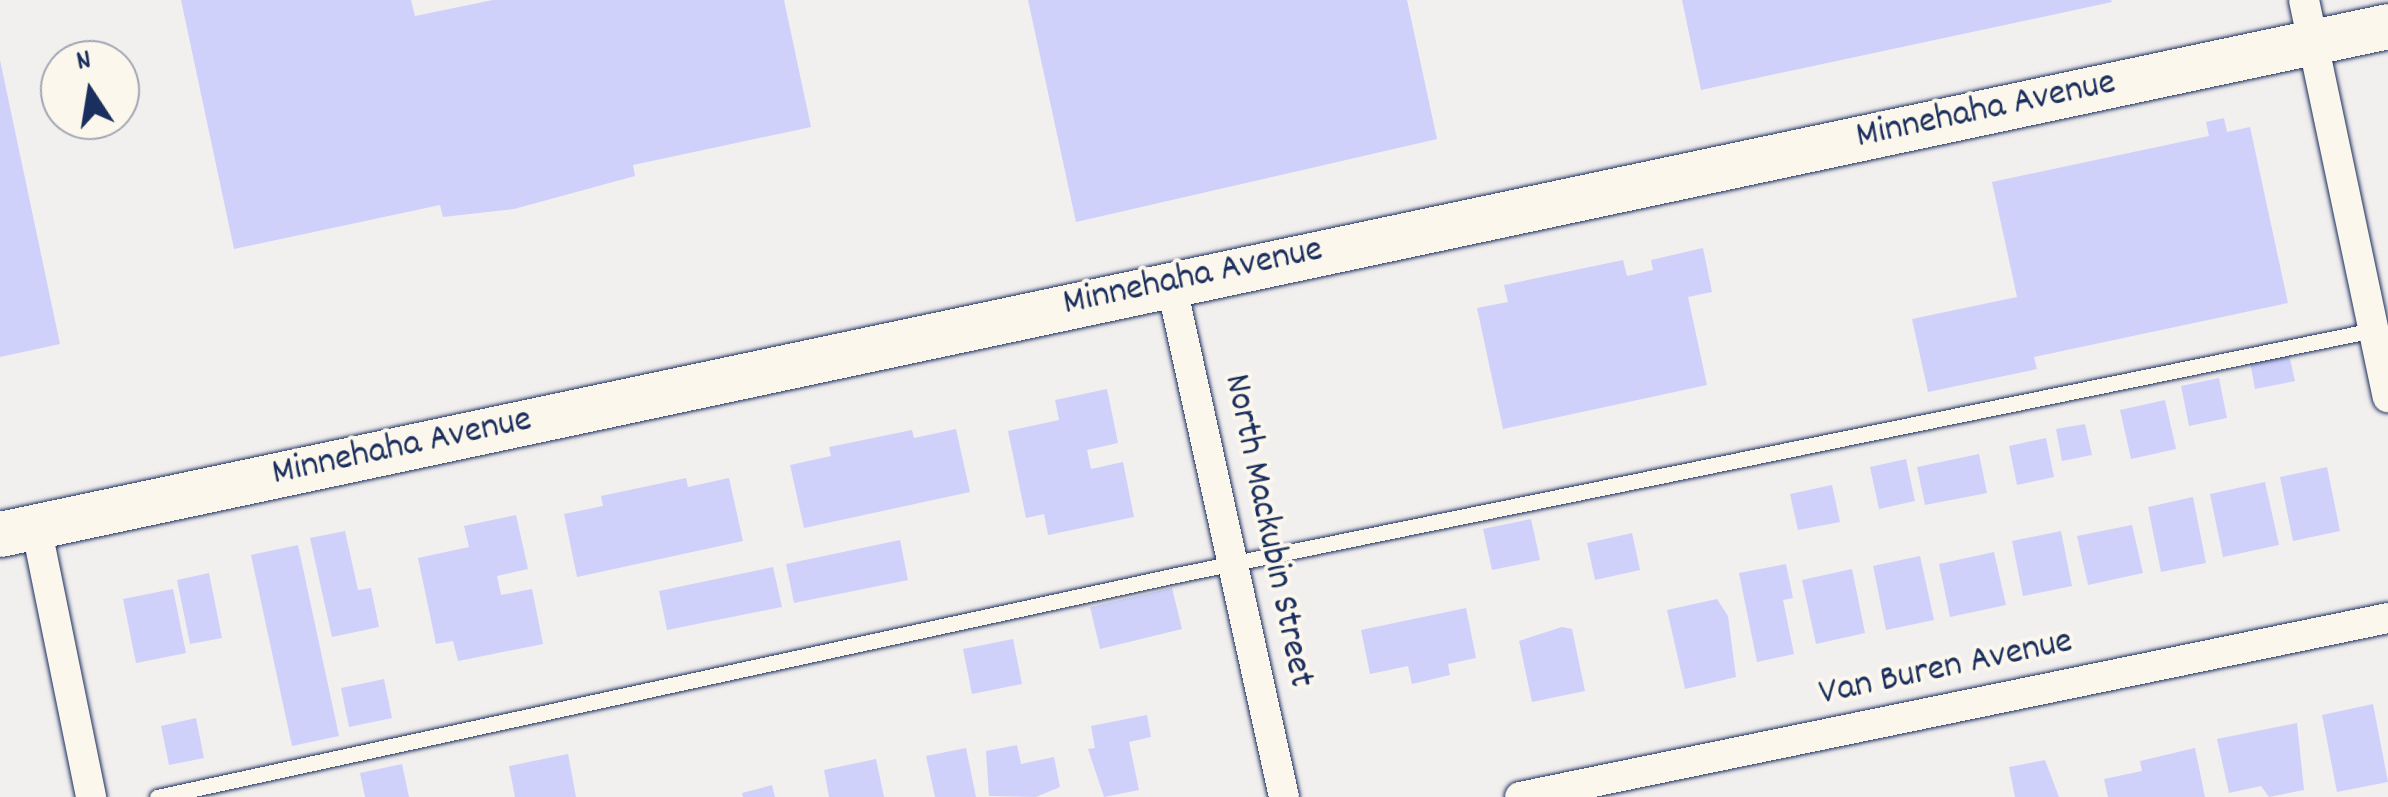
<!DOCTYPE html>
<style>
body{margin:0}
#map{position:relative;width:2388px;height:797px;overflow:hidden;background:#f2efef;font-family:Dekko,sans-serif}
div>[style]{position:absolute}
.building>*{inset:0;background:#cfd1fa}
.roads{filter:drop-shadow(0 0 2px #1b2f5e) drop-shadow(0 0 2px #1b2f5e)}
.service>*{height:15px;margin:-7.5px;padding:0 7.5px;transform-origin:7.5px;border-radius:7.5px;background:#fbf7ec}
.minor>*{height:30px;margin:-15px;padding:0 15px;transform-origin:15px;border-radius:15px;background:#fbf7ec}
.secondary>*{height:45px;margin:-22.5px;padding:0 22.5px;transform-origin:22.5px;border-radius:22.5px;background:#fbf7ec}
span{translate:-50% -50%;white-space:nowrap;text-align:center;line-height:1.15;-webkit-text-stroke:8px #fbf7ec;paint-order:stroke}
.street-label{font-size:38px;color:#1b2f5e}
.north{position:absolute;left:40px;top:40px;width:100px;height:100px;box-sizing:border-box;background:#fbf7ec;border:2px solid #a1a7b3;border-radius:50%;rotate:348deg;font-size:28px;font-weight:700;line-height:40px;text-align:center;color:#1b2f5e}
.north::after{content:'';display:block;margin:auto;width:35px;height:45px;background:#1b2f5e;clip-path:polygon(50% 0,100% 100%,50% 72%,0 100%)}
</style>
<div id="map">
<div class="building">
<div style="clip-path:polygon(181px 0,411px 0,415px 16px,493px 0,784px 0,811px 127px,633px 165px,635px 176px,514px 209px,443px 217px,440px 205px,234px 249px)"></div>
<div style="clip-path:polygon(1028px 0,1407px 0,1437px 139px,1076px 222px)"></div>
<div style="clip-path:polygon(1682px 0,2111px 0,2112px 2px,1701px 90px)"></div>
<div style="clip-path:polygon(0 60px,60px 344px,0 357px)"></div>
<div style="clip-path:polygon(2224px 118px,2227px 132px,2250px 127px,2288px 303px,2034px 357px,2037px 369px,1928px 392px,1912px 319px,2017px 297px,1992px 182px,2209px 136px,2206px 122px)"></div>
<div style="clip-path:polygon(1703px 248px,1712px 292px,1688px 297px,1707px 385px,1503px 429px,1477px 308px,1508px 302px,1504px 285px,1623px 260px,1627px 276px,1653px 270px,1651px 260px)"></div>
<div style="clip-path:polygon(2289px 355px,2295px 381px,2255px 389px,2250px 362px)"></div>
<div style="clip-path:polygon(2219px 378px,2227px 418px,2189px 426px,2181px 386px)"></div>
<div style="clip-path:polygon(1107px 389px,1118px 443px,1087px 450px,1091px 469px,1123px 462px,1134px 517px,1048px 535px,1044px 514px,1026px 518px,1008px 431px,1059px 420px,1055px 400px)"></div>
<div style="clip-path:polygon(2165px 400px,2176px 449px,2131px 459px,2120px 410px)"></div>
<div style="clip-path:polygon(2085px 424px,2092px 455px,2062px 461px,2056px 429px)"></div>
<div style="clip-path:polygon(956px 429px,970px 492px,804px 528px,790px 465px,831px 456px,829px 447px,912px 430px,914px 438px)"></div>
<div style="clip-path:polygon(2046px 438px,2054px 477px,2017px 485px,2009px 446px)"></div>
<div style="clip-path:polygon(1979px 454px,1987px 493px,1925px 505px,1917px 467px)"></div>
<div style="clip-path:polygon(1906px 459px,1915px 501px,1879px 509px,1870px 467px)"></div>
<div style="clip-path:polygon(2327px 467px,2340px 531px,2293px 541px,2280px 477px)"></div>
<div style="clip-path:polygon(686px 478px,688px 487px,729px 478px,743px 541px,577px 577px,564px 514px,603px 506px,601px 496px)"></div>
<div style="clip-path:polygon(2265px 482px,2279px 545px,2223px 557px,2210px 494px)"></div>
<div style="clip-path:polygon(1832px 485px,1840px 522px,1798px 530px,1790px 494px)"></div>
<div style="clip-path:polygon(2193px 497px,2206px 563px,2161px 572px,2148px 507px)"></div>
<div style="clip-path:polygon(516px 515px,528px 569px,497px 576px,501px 595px,532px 589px,543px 644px,458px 661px,453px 641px,436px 644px,418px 558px,469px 547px,464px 526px)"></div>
<div style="clip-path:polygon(1531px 519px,1540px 560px,1492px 570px,1483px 529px)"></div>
<div style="clip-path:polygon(2132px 525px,2143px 573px,2088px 585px,2077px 536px)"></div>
<div style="clip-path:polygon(345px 531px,358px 590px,371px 588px,379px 627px,332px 637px,310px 538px)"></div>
<div style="clip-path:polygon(2061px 531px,2072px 586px,2023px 596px,2012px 541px)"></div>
<div style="clip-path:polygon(1632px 533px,1640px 570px,1595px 580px,1587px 543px)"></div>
<div style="clip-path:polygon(900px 540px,908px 580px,794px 603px,786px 564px)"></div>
<div style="clip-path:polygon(298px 545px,339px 736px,292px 746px,251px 555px)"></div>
<div style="clip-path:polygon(1994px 552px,2006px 605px,1950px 617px,1939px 564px)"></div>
<div style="clip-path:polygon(1920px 556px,1934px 620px,1886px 630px,1873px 566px)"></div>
<div style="clip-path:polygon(1786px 564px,1793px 598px,1783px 600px,1794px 654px,1757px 662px,1739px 573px)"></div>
<div style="clip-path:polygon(773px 567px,782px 607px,667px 630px,659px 591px)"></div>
<div style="clip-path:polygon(1852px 569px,1865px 633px,1816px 644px,1802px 580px)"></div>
<div style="clip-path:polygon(209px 573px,222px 638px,190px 644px,177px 580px)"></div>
<div style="clip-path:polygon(1172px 588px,1182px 629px,1100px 649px,1090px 607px)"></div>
<div style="clip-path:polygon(173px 589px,186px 653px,136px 663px,123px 599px)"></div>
<div style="clip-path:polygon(1717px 599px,1728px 616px,1736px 677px,1685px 689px,1667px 610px)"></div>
<div style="clip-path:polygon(1466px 608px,1476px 658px,1448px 664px,1450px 675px,1412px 684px,1408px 666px,1370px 674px,1361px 630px)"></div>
<div style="clip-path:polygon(1562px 627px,1572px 629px,1585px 691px,1532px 702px,1519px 641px)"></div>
<div style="clip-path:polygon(1013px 639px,1022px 684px,972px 694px,963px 649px)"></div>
<div style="clip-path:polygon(384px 679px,392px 718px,349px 727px,341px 688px)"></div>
<div style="clip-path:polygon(2373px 704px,2388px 782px,2337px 792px,2322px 715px)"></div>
<div style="clip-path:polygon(1147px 715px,1151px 737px,1129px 742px,1139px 790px,1104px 797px,1088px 749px,1095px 748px,1091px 726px)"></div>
<div style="clip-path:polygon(196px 718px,204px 758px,169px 765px,161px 726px)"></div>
<div style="clip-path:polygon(2297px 723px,2304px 790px,2269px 797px,2261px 786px,2229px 793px,2217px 739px)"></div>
<div style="clip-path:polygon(1017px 745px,1021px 764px,1054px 757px,1060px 787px,1036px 797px,989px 796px,986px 751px)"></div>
<div style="clip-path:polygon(966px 748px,976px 797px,935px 797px,926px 756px)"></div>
<div style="clip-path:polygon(2195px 748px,2205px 797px,2108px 797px,2104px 779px,2142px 771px,2140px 761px)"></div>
<div style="clip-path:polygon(568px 754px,576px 797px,515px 797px,509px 766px)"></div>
<div style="clip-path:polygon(876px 759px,884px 797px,829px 797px,824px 770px)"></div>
<div style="clip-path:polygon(2045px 760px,2059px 797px,2015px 797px,2009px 767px)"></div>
<div style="clip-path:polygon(402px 764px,409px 797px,365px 797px,360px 773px)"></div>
<div style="clip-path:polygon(772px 785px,775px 797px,743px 797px,742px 793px)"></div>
</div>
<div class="roads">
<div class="service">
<div style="left:157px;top:797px;width:1043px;rotate:-12.29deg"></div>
<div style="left:1176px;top:575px;width:1228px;rotate:-11.56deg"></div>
</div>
<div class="minor">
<div style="left:2304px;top:0;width:406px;rotate:78.1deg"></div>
<div style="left:1171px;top:283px;width:526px;rotate:77.6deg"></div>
<div style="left:36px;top:526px;width:277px;rotate:78.5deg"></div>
<div style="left:1520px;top:797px;width:886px;rotate:-11.65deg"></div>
</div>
<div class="secondary">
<div style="left:0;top:534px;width:2441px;rotate:-12.01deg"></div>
</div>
</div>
<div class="street-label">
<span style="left:1986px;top:111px;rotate:-12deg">Minnehaha Avenue</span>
<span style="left:1193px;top:278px;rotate:-12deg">Minnehaha Avenue</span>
<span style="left:402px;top:448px;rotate:-12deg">Minnehaha Avenue</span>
<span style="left:1267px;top:531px;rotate:78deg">North Mackubin Street</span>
<span style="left:1946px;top:669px;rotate:-12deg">Van Buren Avenue</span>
</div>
<div class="north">N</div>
</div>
